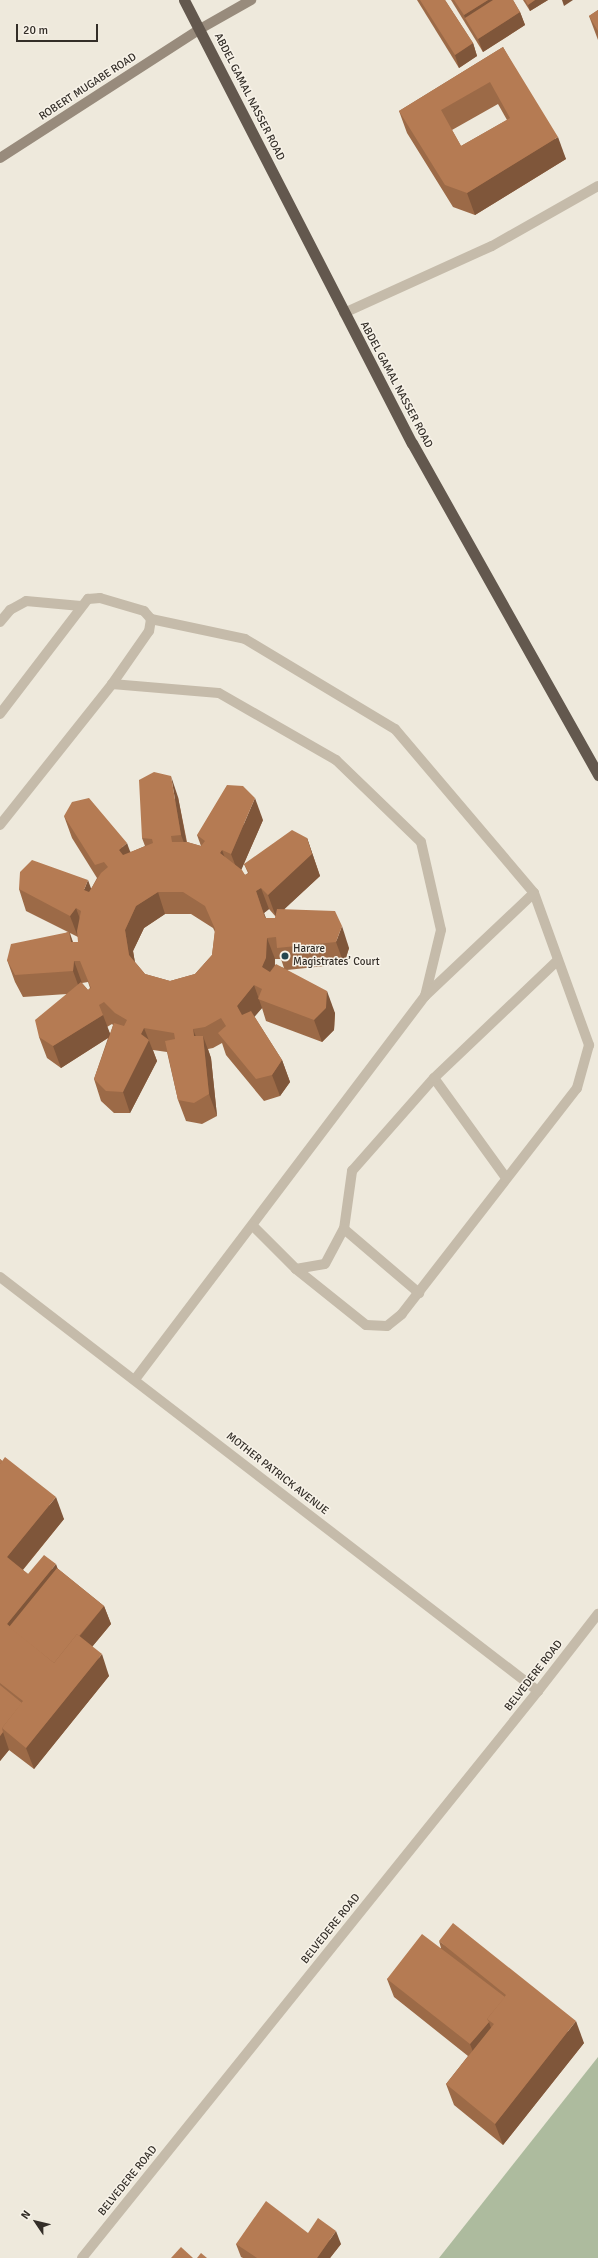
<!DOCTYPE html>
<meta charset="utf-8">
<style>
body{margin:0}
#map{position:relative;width:598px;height:2258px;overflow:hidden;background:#eee9dc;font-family:Signika,sans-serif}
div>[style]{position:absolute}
.green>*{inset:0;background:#adbb9e}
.service>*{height:10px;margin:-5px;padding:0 5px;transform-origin:5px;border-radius:5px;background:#c5bbaa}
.minor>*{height:10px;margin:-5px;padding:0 5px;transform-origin:5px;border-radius:5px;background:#c5bbaa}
.secondary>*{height:10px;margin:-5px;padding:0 5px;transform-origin:5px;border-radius:5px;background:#988b7c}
.trunk>*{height:11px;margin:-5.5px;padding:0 5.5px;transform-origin:5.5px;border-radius:5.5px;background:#63584e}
.wall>*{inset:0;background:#9c6a47}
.shaded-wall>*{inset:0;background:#7f563a}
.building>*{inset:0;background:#b57b53}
.dots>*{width:11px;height:11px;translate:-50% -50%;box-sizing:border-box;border:2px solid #f7f2e8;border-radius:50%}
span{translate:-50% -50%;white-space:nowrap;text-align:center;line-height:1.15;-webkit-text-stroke:3px #f7f2e8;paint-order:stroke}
.street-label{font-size:11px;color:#332e28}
.poi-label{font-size:11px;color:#332e28}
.left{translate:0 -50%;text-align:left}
.north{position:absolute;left:16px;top:2202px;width:40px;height:40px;-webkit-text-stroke:3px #f7f2e8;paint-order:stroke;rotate:305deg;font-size:11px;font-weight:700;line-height:16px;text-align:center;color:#332e28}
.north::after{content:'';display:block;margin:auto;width:14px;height:18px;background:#332e28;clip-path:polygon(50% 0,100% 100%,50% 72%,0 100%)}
.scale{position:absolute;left:16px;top:24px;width:82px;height:18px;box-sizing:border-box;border:2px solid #332e28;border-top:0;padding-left:5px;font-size:12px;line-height:14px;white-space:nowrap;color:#332e28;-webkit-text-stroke:3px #f7f2e8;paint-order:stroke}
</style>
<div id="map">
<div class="green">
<div style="clip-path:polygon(598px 2057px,598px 2258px,439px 2258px)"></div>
</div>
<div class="service">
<div style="left:151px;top:619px;width:96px;rotate:12deg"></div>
<div style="left:245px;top:639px;width:175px;rotate:31deg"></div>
<div style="left:395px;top:729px;width:215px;rotate:49.7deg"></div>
<div style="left:534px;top:893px;width:162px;rotate:70.1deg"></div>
<div style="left:589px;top:1045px;width:45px;rotate:105.6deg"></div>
<div style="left:577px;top:1088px;width:286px;rotate:127.8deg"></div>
<div style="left:402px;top:1314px;width:19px;rotate:141deg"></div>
<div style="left:387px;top:1326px;width:21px;rotate:-177deg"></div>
<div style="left:366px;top:1325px;width:90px;rotate:-141.3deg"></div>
<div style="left:0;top:622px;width:16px;rotate:-50deg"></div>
<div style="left:10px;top:610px;width:18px;rotate:-29deg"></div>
<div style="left:26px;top:601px;width:55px;rotate:5.2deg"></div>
<div style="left:0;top:714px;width:145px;rotate:-52.6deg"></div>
<div style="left:88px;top:599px;width:12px;rotate:-5deg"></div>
<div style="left:100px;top:598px;width:46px;rotate:16.5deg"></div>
<div style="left:144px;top:611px;width:11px;rotate:49deg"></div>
<div style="left:151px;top:619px;width:12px;rotate:99deg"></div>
<div style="left:149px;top:631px;width:65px;rotate:124.9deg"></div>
<div style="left:0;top:825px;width:180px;rotate:-51.5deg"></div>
<div style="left:112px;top:684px;width:107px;rotate:4.8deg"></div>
<div style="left:219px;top:693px;width:135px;rotate:29.8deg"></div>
<div style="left:336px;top:760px;width:118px;rotate:44deg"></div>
<div style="left:421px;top:842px;width:90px;rotate:77.2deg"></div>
<div style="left:441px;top:930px;width:68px;rotate:103.6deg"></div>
<div style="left:425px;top:996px;width:480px;rotate:127.1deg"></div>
<div style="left:425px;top:996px;width:150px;rotate:-43.4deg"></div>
<div style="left:434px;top:1078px;width:123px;rotate:54.2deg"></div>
<div style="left:253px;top:1226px;width:61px;rotate:45deg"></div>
<div style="left:296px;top:1269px;width:29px;rotate:-10deg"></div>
<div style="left:325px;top:1264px;width:40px;rotate:-62deg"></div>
<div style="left:344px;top:1229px;width:59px;rotate:-82.1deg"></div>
<div style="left:352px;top:1171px;width:124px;rotate:-48.6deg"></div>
<div style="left:434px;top:1078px;width:171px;rotate:-43.6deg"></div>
<div style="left:344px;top:1229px;width:99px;rotate:40.5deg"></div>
</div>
<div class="minor">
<div style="left:344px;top:313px;width:162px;rotate:-24.4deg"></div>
<div style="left:492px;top:246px;width:122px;rotate:-29.5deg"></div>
<div style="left:0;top:1277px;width:679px;rotate:37.58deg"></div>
<div style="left:82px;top:2258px;width:728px;rotate:-51.19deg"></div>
<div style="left:538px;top:1691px;width:98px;rotate:-52.1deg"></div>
</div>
<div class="secondary">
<div style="left:0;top:158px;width:238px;rotate:-32.8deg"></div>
<div style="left:200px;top:29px;width:59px;rotate:-29.6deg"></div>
</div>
<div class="trunk">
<div style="left:184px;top:0;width:498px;rotate:62.8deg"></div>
<div style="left:412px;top:443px;width:381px;rotate:60.7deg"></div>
</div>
<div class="wall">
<div style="clip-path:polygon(417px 0,445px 0,473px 43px,477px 56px,459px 68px)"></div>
<div style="clip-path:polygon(451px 0,513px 0,520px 12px,525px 25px,483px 52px)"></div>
<div style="clip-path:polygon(523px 0,548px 0,530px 11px)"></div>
<div style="clip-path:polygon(598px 10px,598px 40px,589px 16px)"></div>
<div style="clip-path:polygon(evenodd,503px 47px,566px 159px,475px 215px,453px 207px,407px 133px,399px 111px,503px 47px,498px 104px,507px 120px,461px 146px,452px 130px,498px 104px)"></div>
<div style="clip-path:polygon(evenodd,178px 797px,187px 842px,201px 846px,197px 835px,263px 820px,241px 870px,245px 875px,248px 873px,244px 864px,307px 838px,320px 876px,284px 909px,349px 948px,344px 964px,287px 970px,335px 1013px,334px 1030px,322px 1042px,266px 1021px,262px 1008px,254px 1016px,282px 1060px,290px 1082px,280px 1096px,264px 1101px,226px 1055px,222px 1043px,213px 1048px,208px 1049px,211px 1058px,217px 1116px,202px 1124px,186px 1121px,178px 1100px,167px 1052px,153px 1050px,157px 1061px,130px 1113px,114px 1113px,101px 1101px,94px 1079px,108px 1038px,61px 1068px,47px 1058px,39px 1037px,67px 994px,23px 997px,15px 982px,7px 960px,68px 932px,26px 911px,19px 889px,91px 889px,97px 878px,72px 838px,64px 816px,131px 852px,145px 846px,142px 838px,178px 797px,269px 909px,276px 917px,275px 918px,266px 918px,264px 913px,269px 909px,178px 797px,165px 914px,191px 914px,213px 928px,215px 932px,212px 955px,195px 974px,170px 981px,145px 974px,135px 962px,133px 951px,144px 928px,165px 914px,178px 797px,70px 933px,78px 937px,78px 942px,73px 942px,70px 933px,178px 797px,275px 959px,281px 959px,284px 968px,275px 965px,275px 959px,178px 797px,88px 982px,90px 988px,88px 990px,82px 983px,88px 982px,178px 797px,112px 1024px,113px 1025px,110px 1034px,107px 1027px,112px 1024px)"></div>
<div style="clip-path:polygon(0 1459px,64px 1519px,23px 1570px,28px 1574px,57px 1568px,104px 1606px,111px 1624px,92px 1647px,109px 1676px,34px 1769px,9px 1750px,0 1761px)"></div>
<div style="clip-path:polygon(439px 1941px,584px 2043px,503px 2145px,454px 2105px,446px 2084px,468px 2056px,394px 1997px,387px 1979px,441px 1948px)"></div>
<div style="clip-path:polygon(308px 2233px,341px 2244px,330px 2258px,243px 2258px,241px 2257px,236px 2244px)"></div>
</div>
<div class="shaded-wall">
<div style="clip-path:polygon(488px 0,513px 0,465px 18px,464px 15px)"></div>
<div style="clip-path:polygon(535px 0,548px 0,530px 11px,528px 5px)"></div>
<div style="clip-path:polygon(562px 0,573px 0,564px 6px)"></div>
<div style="clip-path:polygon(520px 12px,525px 25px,483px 52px,478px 39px)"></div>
<div style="clip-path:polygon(473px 43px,477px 56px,459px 68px,455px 55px)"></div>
<div style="clip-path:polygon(558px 137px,566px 159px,475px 215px,467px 193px)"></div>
<div style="clip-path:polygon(171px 776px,178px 797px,189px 856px,181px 835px)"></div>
<div style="clip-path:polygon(255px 798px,263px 820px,239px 875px,231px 854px)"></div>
<div style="clip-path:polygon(307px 838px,320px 876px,276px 917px,268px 895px)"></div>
<div style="clip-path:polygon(127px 843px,135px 865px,127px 872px,119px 850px)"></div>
<div style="clip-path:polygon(222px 850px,230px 871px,220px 853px)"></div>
<div style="clip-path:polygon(88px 880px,96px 902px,84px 890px)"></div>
<div style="clip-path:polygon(261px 888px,269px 909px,264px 913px,273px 940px,256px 891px)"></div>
<div style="clip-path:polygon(158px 892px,165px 914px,144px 928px,133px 951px,137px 976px,129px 955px,125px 930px,136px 906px)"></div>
<div style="clip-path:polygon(76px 908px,84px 930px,78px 937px,70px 916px)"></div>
<div style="clip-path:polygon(342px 926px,349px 948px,344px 964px,336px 942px)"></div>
<div style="clip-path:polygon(69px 932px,77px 954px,71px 942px)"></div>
<div style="clip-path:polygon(267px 938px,275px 959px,274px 980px,262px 967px)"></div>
<div style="clip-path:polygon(74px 961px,82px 983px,81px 993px,73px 971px)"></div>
<div style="clip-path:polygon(254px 985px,262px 1008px,245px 1028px,237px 1006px)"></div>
<div style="clip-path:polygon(327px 991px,335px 1013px,334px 1030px,322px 1042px,314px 1020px)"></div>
<div style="clip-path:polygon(103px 1015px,111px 1036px,61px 1068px,53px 1046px)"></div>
<div style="clip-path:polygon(144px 1028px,157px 1061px,130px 1113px,123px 1092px,141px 1034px)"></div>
<div style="clip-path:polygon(193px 1029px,201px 1050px,194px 1036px)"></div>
<div style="clip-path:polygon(203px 1036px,211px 1058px,217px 1116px,209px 1094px)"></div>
<div style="clip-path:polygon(282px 1060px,290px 1082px,280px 1096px,272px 1075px)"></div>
<div style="clip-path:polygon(56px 1497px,64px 1519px,15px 1579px,7px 1557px)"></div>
<div style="clip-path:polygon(56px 1564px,64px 1586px,21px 1639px,7px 1624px)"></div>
<div style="clip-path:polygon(104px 1606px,111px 1624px,61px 1684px,55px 1667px)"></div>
<div style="clip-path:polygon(102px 1654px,109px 1676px,34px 1769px,26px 1748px)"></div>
<div style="clip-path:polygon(3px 1732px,9px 1750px,0 1761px,0 1736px)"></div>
<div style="clip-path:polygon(576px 2021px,584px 2043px,503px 2145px,495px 2124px)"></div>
<div style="clip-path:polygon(489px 2022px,495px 2040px,477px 2062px,470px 2044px)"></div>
<div style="clip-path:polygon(336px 2231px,341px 2244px,330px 2258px,317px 2258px)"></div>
</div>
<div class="building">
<div style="clip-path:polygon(420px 0,445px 0,473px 43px,455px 55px)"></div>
<div style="clip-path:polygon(454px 0,488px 0,464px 15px)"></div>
<div style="clip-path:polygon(493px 0,513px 0,520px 12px,478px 39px,465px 18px)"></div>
<div style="clip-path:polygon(525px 0,535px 0,528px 5px)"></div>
<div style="clip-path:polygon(598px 10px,598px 31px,589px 16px)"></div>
<div style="clip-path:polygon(evenodd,503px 47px,558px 137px,467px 193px,445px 185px,399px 111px,503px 47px,490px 82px,510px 118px,461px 146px,441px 110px,490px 82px)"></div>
<div style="clip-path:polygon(evenodd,154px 772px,171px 776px,181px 835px,171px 836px,172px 842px,187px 842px,201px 846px,205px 841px,197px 835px,227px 785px,243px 786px,255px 798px,231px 854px,222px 850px,220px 853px,242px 870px,245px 875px,249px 873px,244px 864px,292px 830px,307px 838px,312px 854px,268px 895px,261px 888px,256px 891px,265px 918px,275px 918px,277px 909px,335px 911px,342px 926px,336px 942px,277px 948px,276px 937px,267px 938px,266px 958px,262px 967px,270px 972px,276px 964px,327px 991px,326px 1008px,314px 1020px,258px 999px,262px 989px,254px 985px,237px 1006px,242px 1015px,251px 1011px,282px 1060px,272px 1075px,256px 1079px,218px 1033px,226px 1026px,221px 1018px,205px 1027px,193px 1029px,194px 1036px,203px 1036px,209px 1094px,194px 1103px,178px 1100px,165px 1041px,175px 1039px,174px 1033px,144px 1028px,141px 1034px,149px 1040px,123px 1092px,106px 1091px,94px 1079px,114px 1023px,124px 1026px,127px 1020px,115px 1013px,104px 1002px,99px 1005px,103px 1015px,53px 1046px,39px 1037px,35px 1020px,81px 982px,88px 990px,91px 988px,80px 961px,74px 961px,73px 971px,15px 975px,7px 960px,11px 944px,69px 932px,71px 942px,78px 942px,77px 931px,81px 911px,76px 908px,70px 916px,19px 889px,20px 872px,32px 860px,88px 880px,84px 890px,89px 892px,101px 873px,108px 867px,104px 862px,95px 865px,64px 816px,72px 802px,89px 798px,127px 843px,119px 850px,123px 855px,153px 843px,152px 839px,142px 838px,139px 780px,154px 772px,158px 892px,183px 892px,205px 906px,215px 929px,212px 955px,195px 974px,170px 981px,145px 974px,129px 955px,125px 930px,136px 906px,158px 892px)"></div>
<div style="clip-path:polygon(5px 1457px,56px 1497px,7px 1557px,28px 1574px,44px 1555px,56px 1564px,7px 1624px,54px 1663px,77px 1634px,102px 1654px,26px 1748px,2px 1728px,23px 1701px,0 1683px,0 1464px)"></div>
<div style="clip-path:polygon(0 1459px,2px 1461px,0 1464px)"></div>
<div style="clip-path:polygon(57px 1568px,104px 1606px,79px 1636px,77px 1634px,54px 1663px,9px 1627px)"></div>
<div style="clip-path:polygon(0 1685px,22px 1703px,2px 1728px,3px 1732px,0 1736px)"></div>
<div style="clip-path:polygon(453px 1923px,576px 2021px,495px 2124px,446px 2084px,494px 2024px,487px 2019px,506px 1995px,439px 1941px)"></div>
<div style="clip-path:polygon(422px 1934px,505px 1997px,487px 2019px,489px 2022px,470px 2044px,387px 1979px)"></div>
<div style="clip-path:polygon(266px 2201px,308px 2233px,318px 2218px,336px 2231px,317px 2258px,257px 2258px,236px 2244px)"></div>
<div style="clip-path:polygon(181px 2247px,193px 2258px,171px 2258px)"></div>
<div style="clip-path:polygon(201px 2253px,207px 2258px,197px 2258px)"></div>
</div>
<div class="dots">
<div style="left:285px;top:956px;background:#24454f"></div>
</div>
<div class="street-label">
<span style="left:88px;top:87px;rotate:-33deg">ROBERT MUGABE ROAD</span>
<span style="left:249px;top:97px;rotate:63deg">ABDEL GAMAL NASSER ROAD</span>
<span style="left:396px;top:385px;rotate:62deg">ABDEL GAMAL NASSER ROAD</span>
<span style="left:277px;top:1474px;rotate:38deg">MOTHER PATRICK AVENUE</span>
<span style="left:534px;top:1676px;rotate:-52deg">BELVEDERE ROAD</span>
<span style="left:331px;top:1929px;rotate:-51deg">BELVEDERE ROAD</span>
<span style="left:128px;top:2181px;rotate:-51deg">BELVEDERE ROAD</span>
</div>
<div class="poi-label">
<span class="left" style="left:293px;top:956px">Harare<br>Magistrates’ Court</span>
</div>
<div class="north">N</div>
<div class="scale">20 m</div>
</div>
